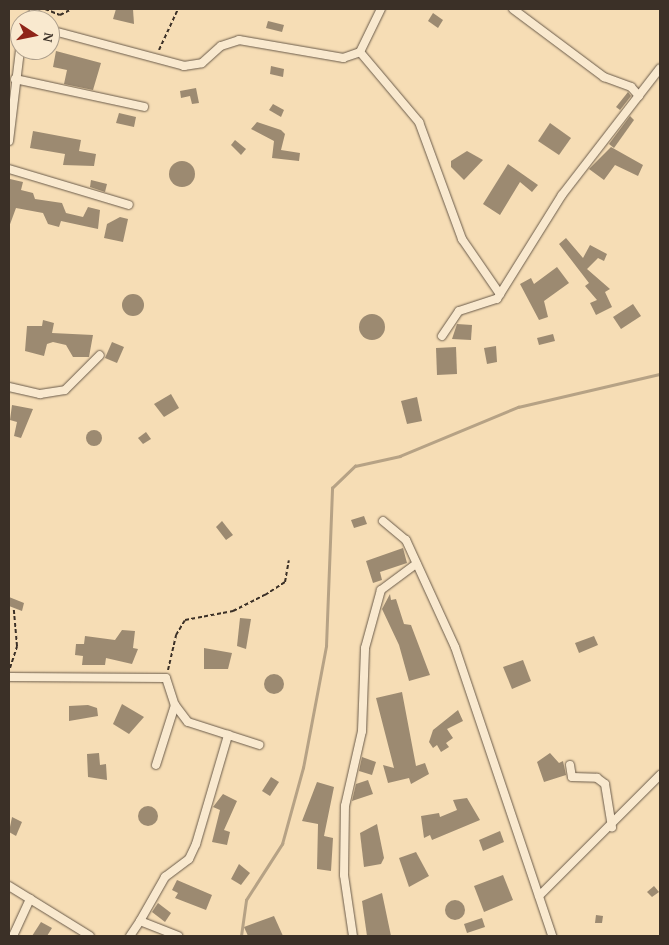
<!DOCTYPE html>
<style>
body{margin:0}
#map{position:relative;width:669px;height:945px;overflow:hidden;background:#f6ddb5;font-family:"Gentium Book Plus",serif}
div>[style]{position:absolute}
.stream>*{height:2.5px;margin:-1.25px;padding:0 1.25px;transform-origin:1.25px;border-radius:1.25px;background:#b6a285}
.building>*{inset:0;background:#9c8a71}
.round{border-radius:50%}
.path>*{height:2px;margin-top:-1px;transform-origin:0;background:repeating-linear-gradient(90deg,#3b3027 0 4px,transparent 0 6.5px)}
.roads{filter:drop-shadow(0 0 1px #6a5b4a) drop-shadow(0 0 1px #6a5b4a)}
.minor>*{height:8px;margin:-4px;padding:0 4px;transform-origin:4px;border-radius:4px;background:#f9e9cf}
span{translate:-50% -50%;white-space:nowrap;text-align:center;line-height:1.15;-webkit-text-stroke:4px #f9e9cf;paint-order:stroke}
.frame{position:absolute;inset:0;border:10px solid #3b3027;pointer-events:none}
.north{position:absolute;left:10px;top:10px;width:50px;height:50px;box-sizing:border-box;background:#f9e9cf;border:1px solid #ad9f8c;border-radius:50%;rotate:101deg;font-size:14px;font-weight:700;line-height:20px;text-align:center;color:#3b3027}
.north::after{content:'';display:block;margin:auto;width:18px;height:22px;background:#8f2418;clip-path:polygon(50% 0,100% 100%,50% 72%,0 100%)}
</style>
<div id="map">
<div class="stream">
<div style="left:241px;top:936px;width:36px;rotate:-82deg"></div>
<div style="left:246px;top:900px;width:67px;rotate:-57.3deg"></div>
<div style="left:282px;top:844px;width:79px;rotate:-74.6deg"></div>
<div style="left:303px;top:768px;width:124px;rotate:-79.3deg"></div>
<div style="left:326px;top:646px;width:158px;rotate:-87.8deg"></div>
<div style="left:332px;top:488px;width:32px;rotate:-44deg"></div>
<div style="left:355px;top:466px;width:46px;rotate:-12.5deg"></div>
<div style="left:400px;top:456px;width:128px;rotate:-22.6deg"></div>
<div style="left:518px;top:407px;width:146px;rotate:-13.1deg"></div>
</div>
<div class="building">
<div style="clip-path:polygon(116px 9px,133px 9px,134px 24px,113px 19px)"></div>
<div style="clip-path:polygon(433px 13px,443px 20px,438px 28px,428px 21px)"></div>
<div style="clip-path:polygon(268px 21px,284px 25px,282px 32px,266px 28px)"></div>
<div style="clip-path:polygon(56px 51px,101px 63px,93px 90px,64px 84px,67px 70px,53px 67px)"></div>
<div style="clip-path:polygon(271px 66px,284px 69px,283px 77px,270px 74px)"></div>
<div style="clip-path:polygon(196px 88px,199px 103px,192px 104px,190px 96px,181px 98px,180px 91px)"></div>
<div style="clip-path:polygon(628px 92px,631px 96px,620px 110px,616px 107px)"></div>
<div style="clip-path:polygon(273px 104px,284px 110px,281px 117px,269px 110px)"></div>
<div style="clip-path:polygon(119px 113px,136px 117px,134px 127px,116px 123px)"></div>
<div style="clip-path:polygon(630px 116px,634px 120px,614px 148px,609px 144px)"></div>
<div style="clip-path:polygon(257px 122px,281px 130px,285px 134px,281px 150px,300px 153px,299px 161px,272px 158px,274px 141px,251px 129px)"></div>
<div style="clip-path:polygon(550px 123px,571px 138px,559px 155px,538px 141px)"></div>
<div style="clip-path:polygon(33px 131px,81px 140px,79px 151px,96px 154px,94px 166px,63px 165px,65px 154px,30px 148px)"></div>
<div style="clip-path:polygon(235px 140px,246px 149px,241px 155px,231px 145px)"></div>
<div style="clip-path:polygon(611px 147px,643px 165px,638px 176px,615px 165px,604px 180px,589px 169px)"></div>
<div style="clip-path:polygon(467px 151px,483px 160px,464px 180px,451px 167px,451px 161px)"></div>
<div class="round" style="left:169px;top:161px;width:26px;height:26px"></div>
<div style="clip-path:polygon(508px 164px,538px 185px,532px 192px,520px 182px,500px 215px,483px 204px)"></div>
<div style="clip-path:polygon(10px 179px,23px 182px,21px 190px,33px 193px,35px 199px,62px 203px,66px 213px,83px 217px,88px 207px,100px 210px,98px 229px,61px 221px,59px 227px,48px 224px,43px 213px,16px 208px,9px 227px)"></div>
<div style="clip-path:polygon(91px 180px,107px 184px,105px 192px,90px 187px)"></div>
<div style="clip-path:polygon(120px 217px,128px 219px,123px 242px,104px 238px,107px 224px)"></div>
<div style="clip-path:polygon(566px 238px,583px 258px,590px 245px,607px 254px,604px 261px,598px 258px,587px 269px,610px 289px,605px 292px,612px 307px,596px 315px,590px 303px,597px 300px,585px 286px,589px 283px,559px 244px)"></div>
<div style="clip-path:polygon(557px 267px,569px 283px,544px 301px,548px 317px,539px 320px,520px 284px,531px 278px,534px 284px)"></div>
<div class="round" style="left:122px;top:294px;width:22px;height:22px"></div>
<div style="clip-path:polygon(633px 304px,641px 316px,621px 329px,613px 317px)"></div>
<div class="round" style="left:359px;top:314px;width:26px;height:26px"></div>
<div style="clip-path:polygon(43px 320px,54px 323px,52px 333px,93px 335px,89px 357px,73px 357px,66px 345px,53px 342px,47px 344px,44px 356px,25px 351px,27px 326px,42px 326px)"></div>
<div style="clip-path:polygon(457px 324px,472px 325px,471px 340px,452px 339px)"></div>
<div style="clip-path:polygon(553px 334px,555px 341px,539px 345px,537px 338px)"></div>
<div style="clip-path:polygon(112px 342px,124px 347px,117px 363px,105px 358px)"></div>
<div style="clip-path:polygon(496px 346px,497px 362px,487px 364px,484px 348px)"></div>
<div style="clip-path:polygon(456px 347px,457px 374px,437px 375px,436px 348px)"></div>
<div style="clip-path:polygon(171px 394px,179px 408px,164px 417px,154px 404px)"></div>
<div style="clip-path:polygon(417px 397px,422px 421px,407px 424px,401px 401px)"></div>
<div style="clip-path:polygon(12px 405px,33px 409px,21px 438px,14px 436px,17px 422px,10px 420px)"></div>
<div class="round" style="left:86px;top:430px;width:16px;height:16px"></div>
<div style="clip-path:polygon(146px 432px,151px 439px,143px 444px,138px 438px)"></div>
<div style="clip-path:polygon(364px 516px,367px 524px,354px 528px,351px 520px)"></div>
<div style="clip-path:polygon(222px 521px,233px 535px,226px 540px,216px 527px)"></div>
<div style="clip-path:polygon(403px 548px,407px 563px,380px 572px,382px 580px,373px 583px,366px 561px)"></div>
<div style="clip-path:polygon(390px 594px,391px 600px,396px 599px,404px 624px,411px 625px,430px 675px,409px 681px,399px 645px,382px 609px)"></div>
<div style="clip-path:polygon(9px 597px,24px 603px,22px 611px,9px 606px)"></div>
<div style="clip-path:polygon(240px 618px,251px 619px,246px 649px,237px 646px)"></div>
<div style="clip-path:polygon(122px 630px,135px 631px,133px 648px,138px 649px,132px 664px,106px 658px,105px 665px,82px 665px,83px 656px,75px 655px,76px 644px,84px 644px,85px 636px,115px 640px)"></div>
<div style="clip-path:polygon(594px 636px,598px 645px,579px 653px,575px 643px)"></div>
<div style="clip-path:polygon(204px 648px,232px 653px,228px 669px,204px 669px)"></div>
<div style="clip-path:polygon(523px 660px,531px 681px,512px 689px,503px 667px)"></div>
<div class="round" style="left:264px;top:674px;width:20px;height:20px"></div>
<div style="clip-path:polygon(402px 692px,416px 766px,425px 763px,429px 774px,411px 784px,409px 778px,388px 783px,383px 765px,394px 768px,376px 698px)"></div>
<div style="clip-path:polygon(122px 704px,144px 717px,129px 734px,113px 724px)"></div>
<div style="clip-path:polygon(88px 705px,97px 708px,98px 716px,69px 721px,69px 706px)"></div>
<div style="clip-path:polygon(458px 710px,463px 721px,447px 729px,453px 738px,446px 743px,449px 747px,441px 752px,437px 745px,433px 748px,429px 742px,433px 730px)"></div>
<div style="clip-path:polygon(99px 753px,100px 765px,106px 764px,107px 780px,88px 777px,87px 754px)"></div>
<div style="clip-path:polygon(550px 753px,559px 763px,563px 761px,566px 775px,544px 782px,537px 762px)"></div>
<div style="clip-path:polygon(362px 757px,376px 762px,372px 775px,359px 771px)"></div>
<div style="clip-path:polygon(271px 777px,279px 782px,270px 796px,262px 791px)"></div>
<div style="clip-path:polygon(368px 780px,373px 794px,352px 801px,356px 784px)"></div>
<div style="clip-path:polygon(317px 782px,334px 787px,324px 836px,333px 838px,331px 871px,317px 869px,318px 824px,302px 821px)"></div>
<div style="clip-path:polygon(223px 794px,237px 801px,224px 830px,230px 832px,227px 845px,212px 842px,220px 810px,213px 807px)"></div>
<div style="clip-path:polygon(467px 798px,480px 820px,432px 840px,430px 835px,424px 838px,421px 816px,439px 813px,440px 817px,457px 810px,453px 800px)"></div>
<div class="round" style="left:138px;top:806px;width:20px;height:20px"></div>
<div style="clip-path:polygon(12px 817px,22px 822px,16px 836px,9px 832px)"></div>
<div style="clip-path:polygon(377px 824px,384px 858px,381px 864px,364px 867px,360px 833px)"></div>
<div style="clip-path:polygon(500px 831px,504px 842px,483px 851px,479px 840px)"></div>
<div style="clip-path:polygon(416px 852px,429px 876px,409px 887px,399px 858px)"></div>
<div style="clip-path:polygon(239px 864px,250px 873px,241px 885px,231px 879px)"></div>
<div style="clip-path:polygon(503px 875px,513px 900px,484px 912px,474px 886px)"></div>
<div style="clip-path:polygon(177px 880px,212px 895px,206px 910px,175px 898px,178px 893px,172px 890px)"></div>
<div style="clip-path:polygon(654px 886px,659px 892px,652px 897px,647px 892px)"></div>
<div style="clip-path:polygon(382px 893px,391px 936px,367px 936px,362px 901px)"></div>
<div class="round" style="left:445px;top:900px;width:20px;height:20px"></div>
<div style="clip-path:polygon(158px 903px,171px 913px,165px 922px,152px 912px)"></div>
<div style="clip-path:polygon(596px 915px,603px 916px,602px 923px,595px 923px)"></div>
<div style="clip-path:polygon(274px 916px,283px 936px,248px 936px,244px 927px)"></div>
<div style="clip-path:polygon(482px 918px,485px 927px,467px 933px,464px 924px)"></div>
<div style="clip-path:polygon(41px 922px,52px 928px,47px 936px,32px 936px)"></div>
</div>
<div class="path">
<div style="left:45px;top:9px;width:16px;rotate:22deg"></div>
<div style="left:60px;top:15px;width:13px;rotate:-27deg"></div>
<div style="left:159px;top:50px;width:45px;rotate:-65.1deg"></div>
<div style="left:10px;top:668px;width:23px;rotate:-72deg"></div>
<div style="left:17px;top:646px;width:37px;rotate:-95deg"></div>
<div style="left:168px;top:670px;width:36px;rotate:-77deg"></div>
<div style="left:176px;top:635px;width:17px;rotate:-59deg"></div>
<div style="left:185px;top:620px;width:49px;rotate:-10.6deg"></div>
<div style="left:233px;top:611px;width:36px;rotate:-27deg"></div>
<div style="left:265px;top:595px;width:24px;rotate:-33deg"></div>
<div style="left:285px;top:582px;width:22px;rotate:-80deg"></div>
</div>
<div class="roads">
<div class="minor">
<div style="left:513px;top:9px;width:114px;rotate:36.8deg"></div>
<div style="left:604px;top:77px;width:29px;rotate:20deg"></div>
<div style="left:631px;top:87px;width:12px;rotate:48deg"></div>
<div style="left:30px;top:20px;width:12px;rotate:-66deg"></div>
<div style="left:50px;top:30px;width:139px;rotate:15deg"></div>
<div style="left:184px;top:66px;width:18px;rotate:-9deg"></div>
<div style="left:202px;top:63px;width:25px;rotate:-42deg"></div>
<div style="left:221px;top:46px;width:19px;rotate:-18deg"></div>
<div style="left:239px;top:40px;width:106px;rotate:9.8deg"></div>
<div style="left:343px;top:58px;width:18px;rotate:-19deg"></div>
<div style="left:360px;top:52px;width:48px;rotate:-64deg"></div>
<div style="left:360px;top:52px;width:92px;rotate:49.9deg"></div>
<div style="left:419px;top:122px;width:125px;rotate:69.8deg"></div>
<div style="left:462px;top:239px;width:67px;rotate:55.4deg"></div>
<div style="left:15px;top:79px;width:132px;rotate:12.2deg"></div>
<div style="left:9px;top:141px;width:92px;rotate:-83.1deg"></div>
<div style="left:9px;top:169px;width:125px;rotate:16.7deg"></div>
<div style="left:442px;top:336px;width:30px;rotate:-56deg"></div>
<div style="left:459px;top:311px;width:40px;rotate:-18deg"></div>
<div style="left:497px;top:299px;width:123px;rotate:-58deg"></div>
<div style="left:562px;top:195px;width:160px;rotate:-52.3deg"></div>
<div style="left:9px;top:387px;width:32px;rotate:13deg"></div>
<div style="left:40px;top:394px;width:25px;rotate:-9deg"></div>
<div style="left:65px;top:390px;width:49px;rotate:-45deg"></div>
<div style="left:383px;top:521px;width:30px;rotate:40deg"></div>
<div style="left:406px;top:540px;width:118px;rotate:65.4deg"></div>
<div style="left:455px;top:647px;width:305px;rotate:71.4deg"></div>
<div style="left:9px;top:677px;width:157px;rotate:0.4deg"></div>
<div style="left:166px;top:678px;width:28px;rotate:72deg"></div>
<div style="left:175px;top:705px;width:21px;rotate:53deg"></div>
<div style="left:188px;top:722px;width:75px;rotate:17.9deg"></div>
<div style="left:156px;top:765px;width:63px;rotate:-72.4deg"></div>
<div style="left:570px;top:765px;width:12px;rotate:81deg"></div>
<div style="left:572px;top:777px;width:25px;rotate:2deg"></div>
<div style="left:597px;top:778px;width:10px;rotate:37deg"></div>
<div style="left:605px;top:784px;width:44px;rotate:80.8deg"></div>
<div style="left:9px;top:886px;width:95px;rotate:31.7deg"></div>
<div style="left:539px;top:896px;width:171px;rotate:-45deg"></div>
<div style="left:140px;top:921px;width:51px;rotate:-60.4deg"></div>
<div style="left:165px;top:877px;width:30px;rotate:-37deg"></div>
<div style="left:189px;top:859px;width:17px;rotate:-65deg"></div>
<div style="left:196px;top:844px;width:114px;rotate:-73.6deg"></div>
<div style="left:13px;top:936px;width:41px;rotate:-65.3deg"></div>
<div style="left:130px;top:936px;width:18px;rotate:-56deg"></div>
<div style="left:140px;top:921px;width:41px;rotate:21.5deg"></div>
<div style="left:353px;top:936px;width:62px;rotate:-98.4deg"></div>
<div style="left:344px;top:875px;width:69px;rotate:-89.2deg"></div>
<div style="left:345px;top:806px;width:77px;rotate:-77.2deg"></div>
<div style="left:362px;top:731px;width:83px;rotate:-87.9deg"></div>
<div style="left:365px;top:648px;width:60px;rotate:-74.6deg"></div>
<div style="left:381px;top:590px;width:44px;rotate:-36.6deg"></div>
</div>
</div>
<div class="frame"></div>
<div class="north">N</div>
</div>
